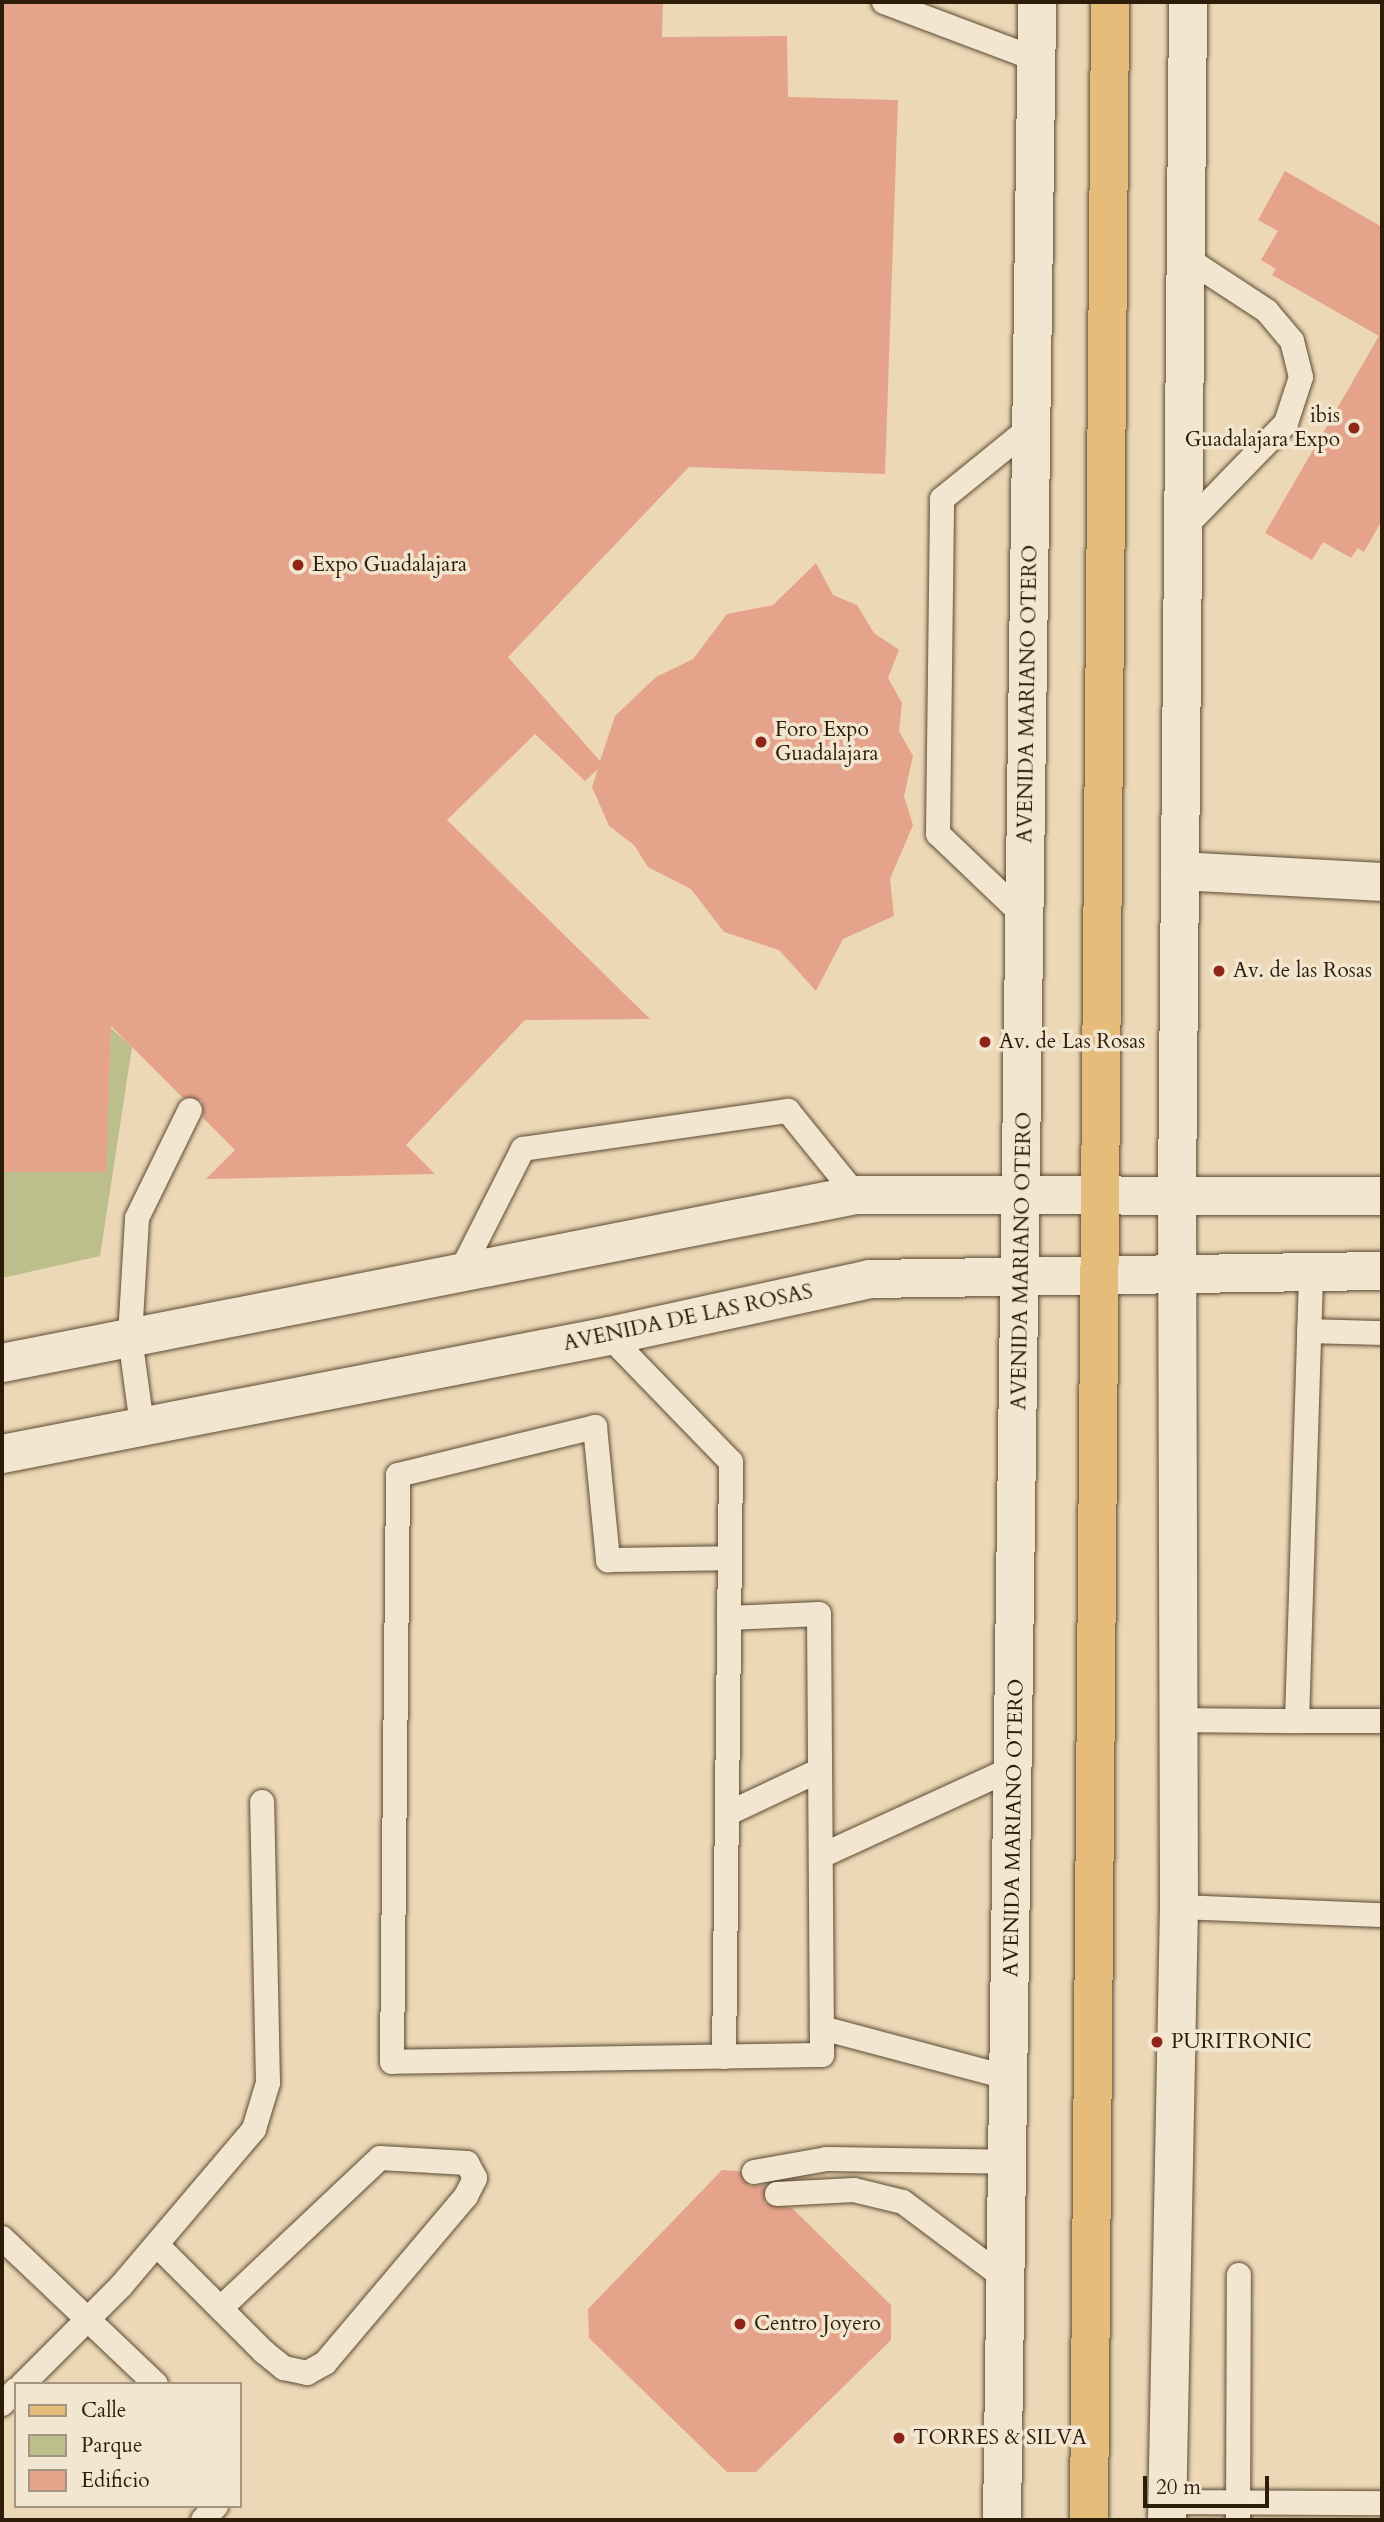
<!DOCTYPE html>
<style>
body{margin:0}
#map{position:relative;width:1384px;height:2522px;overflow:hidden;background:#ecd8b6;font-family:Cardo,serif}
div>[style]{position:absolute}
.green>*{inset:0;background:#bcbe8b}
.building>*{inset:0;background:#e6a38c}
.roads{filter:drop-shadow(0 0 2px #5c4b34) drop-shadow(0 0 2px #5c4b34)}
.service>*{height:24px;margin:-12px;padding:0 12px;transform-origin:12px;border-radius:12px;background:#f3e6d0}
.minor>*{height:38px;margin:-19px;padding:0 19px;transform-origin:19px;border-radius:19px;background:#f3e6d0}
.tertiary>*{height:38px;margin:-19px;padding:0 19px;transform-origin:19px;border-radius:19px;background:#f3e6d0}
.secondary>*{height:38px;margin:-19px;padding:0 19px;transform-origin:19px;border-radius:19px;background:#f3e6d0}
.primary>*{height:38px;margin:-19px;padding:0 19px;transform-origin:19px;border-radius:19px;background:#e6bc7b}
.dots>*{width:19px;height:19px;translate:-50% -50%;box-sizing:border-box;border:4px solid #f3e6d0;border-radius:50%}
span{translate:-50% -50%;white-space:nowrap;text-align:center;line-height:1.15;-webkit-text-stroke:7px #f3e6d0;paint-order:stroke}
.poi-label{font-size:21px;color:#2c1c08}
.right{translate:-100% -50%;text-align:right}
.left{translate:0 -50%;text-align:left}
.street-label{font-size:21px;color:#2c1c08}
.frame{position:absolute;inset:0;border:4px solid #2c1c08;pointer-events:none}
.legend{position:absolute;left:14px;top:2382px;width:228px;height:126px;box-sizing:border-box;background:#f3e6d0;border:2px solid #a39580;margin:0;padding:9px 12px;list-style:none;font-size:21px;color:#2c1c08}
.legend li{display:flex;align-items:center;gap:14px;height:35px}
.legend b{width:35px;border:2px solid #a39580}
.scale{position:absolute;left:1143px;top:2476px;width:126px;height:32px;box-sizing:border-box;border:4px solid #2c1c08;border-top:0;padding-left:9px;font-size:21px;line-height:24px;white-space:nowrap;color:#2c1c08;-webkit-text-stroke:5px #f3e6d0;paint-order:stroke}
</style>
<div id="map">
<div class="green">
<div style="clip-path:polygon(111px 1028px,132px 1047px,100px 1256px,2px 1278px,2px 1172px,105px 1172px)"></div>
</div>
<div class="building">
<div style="clip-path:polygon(2px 2px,663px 2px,662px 37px,787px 36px,788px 97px,898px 100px,885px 474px,689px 467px,508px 657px,600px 761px,615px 716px,656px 677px,693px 659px,727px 614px,773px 605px,816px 563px,833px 595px,857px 605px,874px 633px,899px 650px,888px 678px,902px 703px,899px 731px,913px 756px,904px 796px,913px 825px,890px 879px,894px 916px,843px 939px,816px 991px,779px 950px,724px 932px,691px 889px,648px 867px,634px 845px,609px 826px,592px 787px,598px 769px,585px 781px,535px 734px,447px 820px,650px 1019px,525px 1020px,406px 1145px,435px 1174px,206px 1179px,235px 1150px,203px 1118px,202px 1101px,182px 1097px,111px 1026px,106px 1172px,2px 1172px)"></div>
<div style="clip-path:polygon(1285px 171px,1382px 227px,1382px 520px,1364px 552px,1358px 548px,1351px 558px,1323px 542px,1312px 560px,1265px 533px,1379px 336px,1272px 275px,1276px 269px,1261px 260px,1278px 231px,1258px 220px)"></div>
<div style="clip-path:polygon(722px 2170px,740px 2171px,750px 2186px,766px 2185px,765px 2203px,792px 2208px,891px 2305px,891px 2340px,756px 2472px,727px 2472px,589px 2338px,588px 2309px)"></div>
</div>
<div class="roads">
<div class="service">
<div style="left:884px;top:2px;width:162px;rotate:20.6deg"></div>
<div style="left:1183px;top:529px;width:148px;rotate:-45.8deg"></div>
<div style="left:1286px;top:423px;width:48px;rotate:-71.9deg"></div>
<div style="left:1301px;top:377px;width:37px;rotate:-104deg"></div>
<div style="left:1292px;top:341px;width:39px;rotate:-130deg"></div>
<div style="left:1267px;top:311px;width:97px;rotate:-146.8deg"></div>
<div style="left:1025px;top:917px;width:120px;rotate:-136.3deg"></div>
<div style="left:938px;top:834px;width:335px;rotate:-89.3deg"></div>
<div style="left:942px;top:499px;width:116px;rotate:-39deg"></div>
<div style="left:460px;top:1273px;width:139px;rotate:-63.1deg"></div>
<div style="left:523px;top:1149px;width:268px;rotate:-8.2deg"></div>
<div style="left:788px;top:1111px;width:108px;rotate:51deg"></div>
<div style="left:1309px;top:1331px;width:73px;rotate:1.6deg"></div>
<div style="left:609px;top:1336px;width:175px;rotate:45.9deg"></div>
<div style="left:731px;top:1462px;width:595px;rotate:90.67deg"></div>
<div style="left:142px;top:1425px;width:89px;rotate:-97.8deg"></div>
<div style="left:130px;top:1337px;width:119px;rotate:-86.6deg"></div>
<div style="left:137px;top:1218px;width:120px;rotate:-63.9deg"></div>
<div style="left:729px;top:1618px;width:90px;rotate:-2.5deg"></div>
<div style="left:819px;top:1614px;width:441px;rotate:89.6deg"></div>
<div style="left:822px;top:2055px;width:430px;rotate:179.1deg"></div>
<div style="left:392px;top:2062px;width:587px;rotate:-89.41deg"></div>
<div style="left:398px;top:1475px;width:203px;rotate:-13.7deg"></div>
<div style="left:595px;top:1427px;width:134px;rotate:84.4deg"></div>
<div style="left:608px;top:1560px;width:122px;rotate:-0.9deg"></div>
<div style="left:1179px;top:1720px;width:118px;rotate:0.5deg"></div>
<div style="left:1297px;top:1721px;width:450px;rotate:-88.2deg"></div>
<div style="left:1297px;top:1721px;width:85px"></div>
<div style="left:727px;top:1814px;width:103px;rotate:-25.3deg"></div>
<div style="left:821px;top:1856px;width:213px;rotate:-24.6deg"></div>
<div style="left:1179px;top:1907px;width:203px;rotate:2.3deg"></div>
<div style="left:822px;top:2028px;width:195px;rotate:14.9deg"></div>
<div style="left:754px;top:2172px;width:74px;rotate:-10.1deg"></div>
<div style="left:827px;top:2159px;width:181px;rotate:0.9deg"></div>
<div style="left:777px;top:2194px;width:77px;rotate:-3deg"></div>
<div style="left:854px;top:2190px;width:50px;rotate:13.8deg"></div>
<div style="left:903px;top:2202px;width:129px;rotate:36.8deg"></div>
<div style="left:2px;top:2238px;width:212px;rotate:43.5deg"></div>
<div style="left:157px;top:2245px;width:151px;rotate:45deg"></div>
<div style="left:264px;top:2352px;width:26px;rotate:39deg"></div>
<div style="left:284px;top:2368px;width:24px;rotate:12deg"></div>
<div style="left:307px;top:2373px;width:21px;rotate:-29deg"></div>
<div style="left:325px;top:2363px;width:219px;rotate:-49.8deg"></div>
<div style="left:466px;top:2196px;width:20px;rotate:-63deg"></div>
<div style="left:475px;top:2178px;width:17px;rotate:-118deg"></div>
<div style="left:467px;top:2163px;width:87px;rotate:-176.7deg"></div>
<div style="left:380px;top:2158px;width:219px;rotate:136.7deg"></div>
<div style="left:23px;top:2384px;width:139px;rotate:-45deg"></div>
<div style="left:121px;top:2286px;width:206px;rotate:-49.7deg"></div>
<div style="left:254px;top:2129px;width:48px;rotate:-73.1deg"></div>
<div style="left:268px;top:2083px;width:281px;rotate:-91.2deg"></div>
<div style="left:2px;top:2404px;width:20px;rotate:-45deg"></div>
<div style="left:1167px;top:2502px;width:215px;rotate:0.3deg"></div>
<div style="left:203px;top:2520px;width:19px;rotate:-47deg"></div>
<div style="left:1238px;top:2520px;width:245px;rotate:-89.8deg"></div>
</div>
<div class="minor">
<div style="left:1180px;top:871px;width:202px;rotate:3.1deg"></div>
</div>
<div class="tertiary">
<div style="left:2px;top:1363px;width:870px;rotate:-11.13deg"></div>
<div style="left:856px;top:1195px;width:526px;rotate:0.11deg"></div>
<div style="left:2px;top:1454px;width:618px;rotate:-11deg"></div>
<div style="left:609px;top:1336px;width:267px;rotate:-12.3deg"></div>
<div style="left:870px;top:1279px;width:512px;rotate:-0.9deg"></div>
</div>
<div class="secondary">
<div style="left:1002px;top:2520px;width:2518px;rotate:-89.2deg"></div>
<div style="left:1167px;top:2520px;width:613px;rotate:-88.88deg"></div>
<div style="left:1179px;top:1907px;width:712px;rotate:-90.16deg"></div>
<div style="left:1177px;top:1195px;width:1193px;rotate:-89.47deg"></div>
</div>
<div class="primary">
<div style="left:1089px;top:2520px;width:2518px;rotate:-89.52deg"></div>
</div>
</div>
<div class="dots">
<div style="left:1354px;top:428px;background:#8f2418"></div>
<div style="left:298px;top:565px;background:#8f2418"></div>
<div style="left:761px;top:742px;background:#8f2418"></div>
<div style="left:1219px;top:971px;background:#8f2418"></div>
<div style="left:985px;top:1042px;background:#8f2418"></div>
<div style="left:1157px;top:2042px;background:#8f2418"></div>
<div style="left:740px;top:2324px;background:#8f2418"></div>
<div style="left:899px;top:2438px;background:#8f2418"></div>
</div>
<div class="poi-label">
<span class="right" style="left:1340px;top:428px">ibis<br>Guadalajara Expo</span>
<span class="left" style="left:312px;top:565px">Expo Guadalajara</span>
<span class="left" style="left:775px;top:742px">Foro Expo<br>Guadalajara</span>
<span class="left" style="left:1233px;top:971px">Av. de las Rosas</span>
<span class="left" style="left:999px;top:1042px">Av. de Las Rosas</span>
<span class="left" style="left:1171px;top:2042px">PURITRONIC</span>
<span class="left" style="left:754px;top:2324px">Centro Joyero</span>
<span class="left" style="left:913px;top:2438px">TORRES &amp; SILVA</span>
</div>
<div class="street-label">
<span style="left:1028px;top:694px;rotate:-89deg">AVENIDA MARIANO OTERO</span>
<span style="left:1022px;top:1261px;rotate:-89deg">AVENIDA MARIANO OTERO</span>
<span style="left:688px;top:1318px;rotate:-12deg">AVENIDA DE LAS ROSAS</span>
<span style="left:1014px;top:1828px;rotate:-89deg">AVENIDA MARIANO OTERO</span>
</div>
<div class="frame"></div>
<ul class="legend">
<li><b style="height:9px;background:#e6bc7b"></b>Calle</li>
<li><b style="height:19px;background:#bcbe8b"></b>Parque</li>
<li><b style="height:19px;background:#e6a38c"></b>Edificio</li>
</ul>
<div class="scale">20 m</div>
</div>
